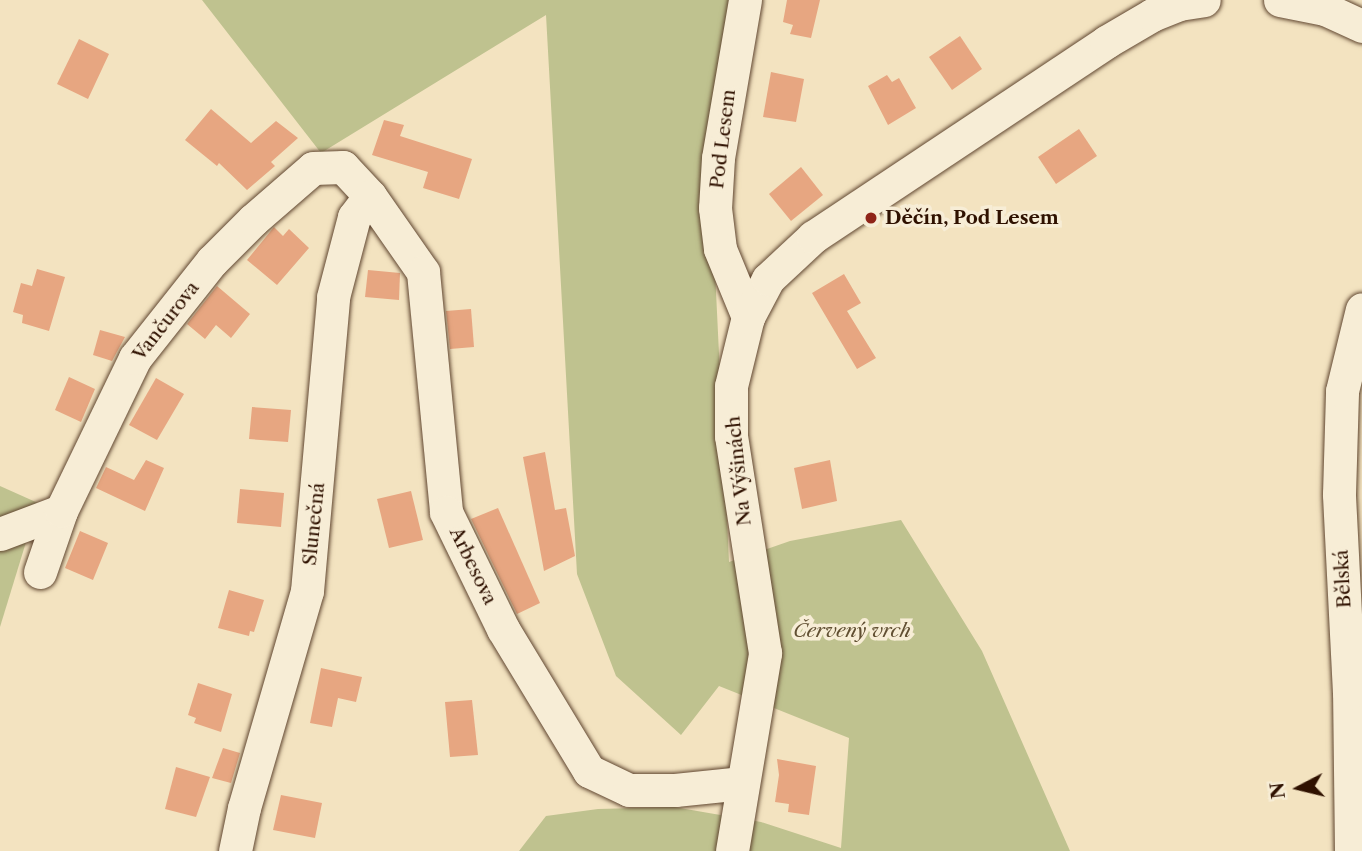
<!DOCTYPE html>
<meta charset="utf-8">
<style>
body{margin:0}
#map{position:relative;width:1362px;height:851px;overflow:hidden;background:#f3e3c0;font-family:"Libre Caslon Text",serif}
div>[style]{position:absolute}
.green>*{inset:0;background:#bfc28f}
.building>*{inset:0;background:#e7a681}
.roads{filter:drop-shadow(0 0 2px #604630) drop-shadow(0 0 2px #604630)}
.minor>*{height:33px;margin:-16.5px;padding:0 16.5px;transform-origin:16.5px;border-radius:16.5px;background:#f7edd6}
.dots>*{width:19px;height:19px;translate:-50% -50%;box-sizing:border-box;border:4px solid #f7edd6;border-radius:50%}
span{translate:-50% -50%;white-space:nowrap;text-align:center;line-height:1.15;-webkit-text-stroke:7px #f7edd6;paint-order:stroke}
.street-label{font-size:19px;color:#2f1100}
.poi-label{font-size:19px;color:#2f1100;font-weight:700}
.left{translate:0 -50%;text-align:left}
.park-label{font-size:19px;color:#614f32;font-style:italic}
.north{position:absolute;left:1264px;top:753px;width:70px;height:70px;-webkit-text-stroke:5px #f7edd6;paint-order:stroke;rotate:263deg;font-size:19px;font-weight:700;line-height:28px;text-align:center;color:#2f1100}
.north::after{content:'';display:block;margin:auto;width:24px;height:32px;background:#2f1100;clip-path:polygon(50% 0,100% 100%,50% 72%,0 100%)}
</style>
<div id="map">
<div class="green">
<div style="clip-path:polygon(202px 0,737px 0,712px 208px,729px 562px,790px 541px,901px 520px,982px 651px,1070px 851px,519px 851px,546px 816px,598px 809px,674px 807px,761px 822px,841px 848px,849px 738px,719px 686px,681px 735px,616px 676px,577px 574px,546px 15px,321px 153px)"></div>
<div style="clip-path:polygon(0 486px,38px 503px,0 627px)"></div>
</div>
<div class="building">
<div style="clip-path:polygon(787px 0,820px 0,811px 38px,790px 34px,793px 25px,783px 22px)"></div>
<div style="clip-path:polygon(960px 36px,982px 69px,952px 90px,929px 57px)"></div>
<div style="clip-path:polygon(79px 39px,109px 54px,88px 99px,57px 84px)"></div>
<div style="clip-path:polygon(771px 72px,804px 79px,796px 122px,763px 117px)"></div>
<div style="clip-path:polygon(887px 75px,892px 82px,899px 78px,916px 108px,888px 125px,868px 86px)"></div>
<div style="clip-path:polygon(211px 109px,251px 143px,276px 121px,298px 138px,271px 162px,275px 166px,247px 190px,219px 163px,217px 166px,185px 140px)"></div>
<div style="clip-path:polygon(384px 120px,404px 125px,400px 136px,472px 159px,459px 199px,423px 188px,428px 172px,372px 155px)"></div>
<div style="clip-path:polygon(1079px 129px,1097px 156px,1056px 184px,1038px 157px)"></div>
<div style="clip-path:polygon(801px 167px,823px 195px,791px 221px,769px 194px)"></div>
<div style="clip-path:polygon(274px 227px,283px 236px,289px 229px,309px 248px,277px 285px,247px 260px)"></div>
<div style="clip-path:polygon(37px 269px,65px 277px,49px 331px,22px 323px,23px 315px,13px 312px,21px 283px,32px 286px)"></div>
<div style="clip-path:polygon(368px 270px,400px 273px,399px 300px,365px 297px)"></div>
<div style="clip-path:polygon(844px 274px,861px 303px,847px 311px,876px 358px,857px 369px,812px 293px)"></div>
<div style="clip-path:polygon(217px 286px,250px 314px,231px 338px,216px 325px,205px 339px,187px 324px)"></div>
<div style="clip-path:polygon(471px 309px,474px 347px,450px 349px,446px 311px)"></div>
<div style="clip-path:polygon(100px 330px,125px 337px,112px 361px,93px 355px)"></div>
<div style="clip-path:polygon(69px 377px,95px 389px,81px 422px,55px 410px)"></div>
<div style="clip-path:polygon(156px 378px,184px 394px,157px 440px,129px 425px)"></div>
<div style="clip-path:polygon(252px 407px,291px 410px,288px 442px,249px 439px)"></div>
<div style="clip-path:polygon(545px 452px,555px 510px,566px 508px,575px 556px,544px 571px,523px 457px)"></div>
<div style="clip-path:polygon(146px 460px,164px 468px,145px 511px,96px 488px,106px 467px,134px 480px)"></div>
<div style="clip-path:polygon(830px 460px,837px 501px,802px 509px,794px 468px)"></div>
<div style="clip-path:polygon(240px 489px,284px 493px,281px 527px,237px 523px)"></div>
<div style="clip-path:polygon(411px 491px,423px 540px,389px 548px,377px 499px)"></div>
<div style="clip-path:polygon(498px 508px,540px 603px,517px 614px,471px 519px)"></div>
<div style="clip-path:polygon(80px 531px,108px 543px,93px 580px,65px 568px)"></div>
<div style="clip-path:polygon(229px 590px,264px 600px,254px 632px,250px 631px,249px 636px,218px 628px)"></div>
<div style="clip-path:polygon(321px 668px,362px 677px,356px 702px,338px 698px,332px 727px,310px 723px)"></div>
<div style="clip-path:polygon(198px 683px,232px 694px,221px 732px,194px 723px,196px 718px,188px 715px)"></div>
<div style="clip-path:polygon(472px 700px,478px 755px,450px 757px,445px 702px)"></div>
<div style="clip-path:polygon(223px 748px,240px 753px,231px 783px,212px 778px)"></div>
<div style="clip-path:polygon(777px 759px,816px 766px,809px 815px,788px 812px,789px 804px,775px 802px,779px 775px)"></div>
<div style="clip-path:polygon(176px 767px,210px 777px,196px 817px,165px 809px)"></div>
<div style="clip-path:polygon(281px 795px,322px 803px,315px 838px,273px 830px)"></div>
</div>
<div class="roads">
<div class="minor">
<div style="left:745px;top:0;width:160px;rotate:99.7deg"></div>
<div style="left:718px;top:158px;width:50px;rotate:93.4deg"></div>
<div style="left:715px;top:208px;width:41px;rotate:83deg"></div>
<div style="left:720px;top:249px;width:74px;rotate:67.6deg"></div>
<div style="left:1280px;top:0;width:46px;rotate:11.3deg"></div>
<div style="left:1325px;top:9px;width:41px;rotate:24.7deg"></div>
<div style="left:0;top:534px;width:65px;rotate:-20.7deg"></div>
<div style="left:40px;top:572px;width:65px;rotate:-71deg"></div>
<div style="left:61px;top:511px;width:170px;rotate:-64.2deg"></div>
<div style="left:135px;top:358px;width:124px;rotate:-51.6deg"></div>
<div style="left:212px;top:261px;width:58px;rotate:-45deg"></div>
<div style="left:253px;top:220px;width:79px;rotate:-40.9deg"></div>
<div style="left:313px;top:168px;width:30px;rotate:-2deg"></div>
<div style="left:343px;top:167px;width:40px;rotate:47deg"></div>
<div style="left:370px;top:196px;width:93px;rotate:55.1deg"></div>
<div style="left:423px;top:272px;width:241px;rotate:84.5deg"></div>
<div style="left:446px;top:512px;width:130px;rotate:64deg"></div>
<div style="left:503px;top:629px;width:166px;rotate:58.8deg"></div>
<div style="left:589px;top:771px;width:44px;rotate:25.4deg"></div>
<div style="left:629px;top:790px;width:46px"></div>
<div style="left:675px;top:790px;width:68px;rotate:-5.9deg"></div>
<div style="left:235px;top:851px;width:44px;rotate:-78.2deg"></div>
<div style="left:244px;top:808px;width:226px;rotate:-73.8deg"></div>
<div style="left:307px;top:591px;width:295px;rotate:-84.9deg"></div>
<div style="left:333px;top:297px;width:83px;rotate:-75.3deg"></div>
<div style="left:354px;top:217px;width:26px;rotate:-53deg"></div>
<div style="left:732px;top:851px;width:201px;rotate:-80.5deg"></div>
<div style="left:765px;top:653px;width:220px;rotate:-98.9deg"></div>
<div style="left:731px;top:436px;width:50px;rotate:-90deg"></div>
<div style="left:731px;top:386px;width:71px;rotate:-76.2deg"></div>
<div style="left:748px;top:317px;width:43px;rotate:-62.2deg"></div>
<div style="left:768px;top:279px;width:62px;rotate:-43deg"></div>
<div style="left:813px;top:237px;width:352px;rotate:-33.6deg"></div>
<div style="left:1106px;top:42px;width:53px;rotate:-30.4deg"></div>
<div style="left:1152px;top:15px;width:29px;rotate:-22deg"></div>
<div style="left:1179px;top:4px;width:25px;rotate:-9deg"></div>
<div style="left:1351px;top:851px;width:158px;rotate:-90.7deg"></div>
<div style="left:1349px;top:693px;width:199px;rotate:-92.9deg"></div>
<div style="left:1339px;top:494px;width:103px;rotate:-88.3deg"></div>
<div style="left:1342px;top:391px;width:84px;rotate:-76.3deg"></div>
</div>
</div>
<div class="dots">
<div style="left:871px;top:218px;background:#8f2418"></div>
</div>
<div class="street-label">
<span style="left:723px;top:139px;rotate:-83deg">Pod Lesem</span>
<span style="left:166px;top:321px;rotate:-52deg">Vančurova</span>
<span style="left:739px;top:471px;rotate:-96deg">Na Výšinách</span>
<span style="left:314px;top:524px;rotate:-84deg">Slunečná</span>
<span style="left:473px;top:566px;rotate:64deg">Arbesova</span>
<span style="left:1343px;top:579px;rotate:-93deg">Bělská</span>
</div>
<div class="poi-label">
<span class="left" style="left:885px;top:218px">Děčín, Pod Lesem</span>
</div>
<div class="park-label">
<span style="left:852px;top:631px">Červený vrch</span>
</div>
<div class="north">N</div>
</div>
